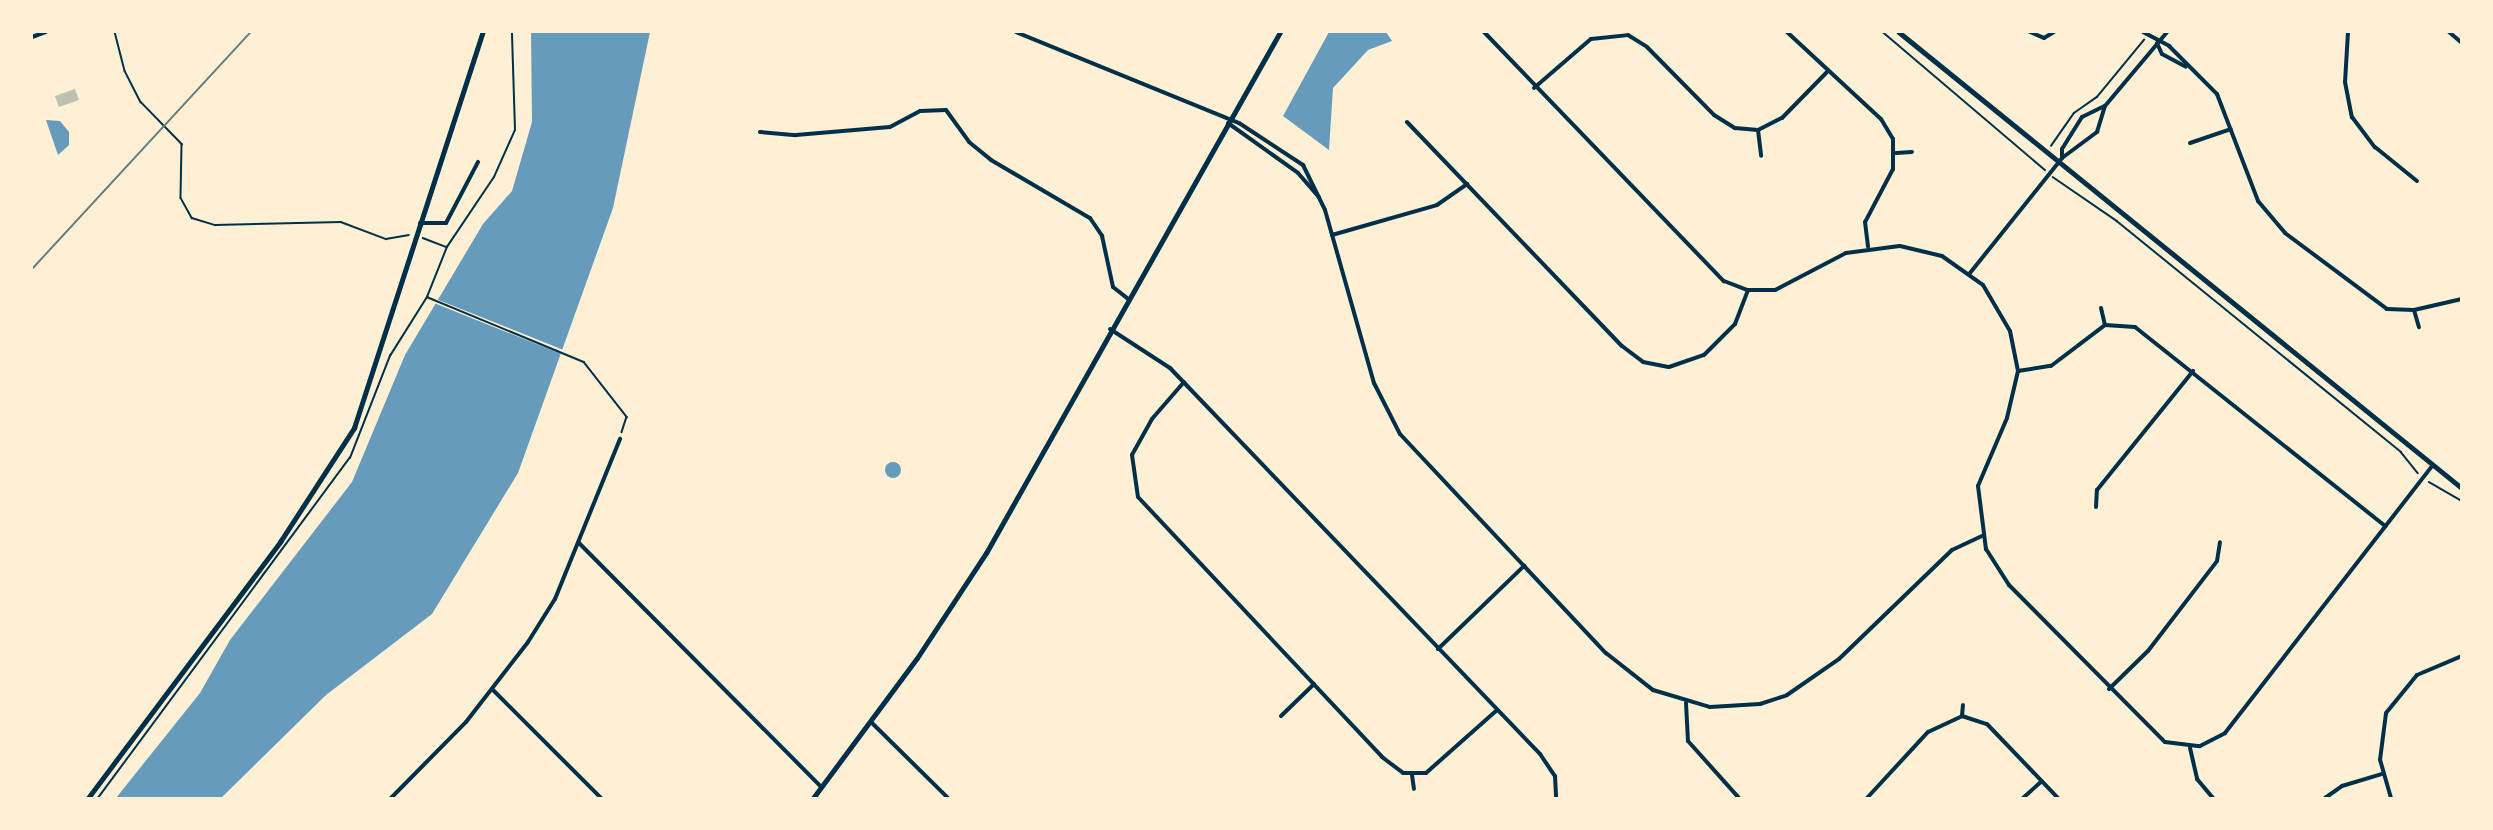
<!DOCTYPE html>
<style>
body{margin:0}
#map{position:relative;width:2493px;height:830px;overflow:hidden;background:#fdf0d5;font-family:"Archivo Narrow",sans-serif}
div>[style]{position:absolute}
.water>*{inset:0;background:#669bbc}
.round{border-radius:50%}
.pier>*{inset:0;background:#fdf0d5}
.building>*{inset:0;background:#bec0b2}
.path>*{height:1.5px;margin:-0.75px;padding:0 0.75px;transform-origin:0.75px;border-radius:0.75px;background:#003049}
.minor>*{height:4px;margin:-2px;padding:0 2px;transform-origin:2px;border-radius:2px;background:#003049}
.tertiary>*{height:4.5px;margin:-2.25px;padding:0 2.25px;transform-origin:2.25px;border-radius:2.25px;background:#003049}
.secondary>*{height:5px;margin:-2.5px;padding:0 2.5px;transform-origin:2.5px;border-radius:2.5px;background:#003049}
.rail>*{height:2px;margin:-1px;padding:0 1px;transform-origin:1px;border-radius:1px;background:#657d81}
span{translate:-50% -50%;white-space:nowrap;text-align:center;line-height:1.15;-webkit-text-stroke:5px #fdf0d5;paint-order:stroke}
.frame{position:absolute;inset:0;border:33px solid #fdf0d5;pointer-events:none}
</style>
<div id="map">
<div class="water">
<div style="clip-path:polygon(531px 32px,650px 32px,613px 208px,518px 473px,432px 614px,326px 695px,221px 798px,116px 798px,200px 693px,230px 640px,352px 482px,405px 355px,483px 224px,512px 191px,532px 122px)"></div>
<div style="clip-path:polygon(1329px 32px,1386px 32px,1392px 41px,1368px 50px,1333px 88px,1329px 150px,1283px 116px)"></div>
<div style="clip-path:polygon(46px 120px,60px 121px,69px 132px,69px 145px,58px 155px)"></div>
<div class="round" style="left:885px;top:462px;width:16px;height:16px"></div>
</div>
<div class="pier">
<div style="clip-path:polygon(436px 299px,566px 351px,564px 355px,434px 303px)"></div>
</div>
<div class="building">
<div style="clip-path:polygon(75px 89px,79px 100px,59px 107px,55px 96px)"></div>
</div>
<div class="path">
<div style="left:115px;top:32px;width:40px;rotate:75.6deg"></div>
<div style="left:125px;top:71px;width:35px;rotate:63deg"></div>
<div style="left:141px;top:102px;width:59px;rotate:45.7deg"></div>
<div style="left:182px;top:144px;width:54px;rotate:91.1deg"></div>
<div style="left:181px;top:198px;width:23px;rotate:61deg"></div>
<div style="left:192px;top:218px;width:24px;rotate:17deg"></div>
<div style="left:215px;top:225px;width:126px;rotate:-1.4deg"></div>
<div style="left:341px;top:222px;width:48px;rotate:20.7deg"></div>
<div style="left:386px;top:239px;width:23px;rotate:-10deg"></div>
<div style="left:1883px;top:32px;width:213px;rotate:40.4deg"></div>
<div style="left:2051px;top:146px;width:40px;rotate:-55.1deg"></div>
<div style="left:2074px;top:113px;width:28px;rotate:-35deg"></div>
<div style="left:2097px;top:97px;width:74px;rotate:-50.5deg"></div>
<div style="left:2053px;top:177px;width:78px;rotate:34.5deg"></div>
<div style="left:2117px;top:221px;width:366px;rotate:39.1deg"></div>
<div style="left:2401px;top:452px;width:27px;rotate:51deg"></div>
<div style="left:423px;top:238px;width:25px;rotate:21deg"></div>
<div style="left:427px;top:297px;width:170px;rotate:22.5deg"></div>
<div style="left:584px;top:362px;width:70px;rotate:52deg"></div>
<div style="left:627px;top:417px;width:16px;rotate:108deg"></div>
<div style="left:2429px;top:482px;width:38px;rotate:30deg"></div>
<div style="left:98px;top:798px;width:423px;rotate:-53.5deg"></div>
<div style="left:350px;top:458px;width:110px;rotate:-68.6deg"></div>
<div style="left:390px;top:356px;width:70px;rotate:-57.9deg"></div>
<div style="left:427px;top:297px;width:54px;rotate:-68.2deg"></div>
<div style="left:447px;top:247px;width:84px;rotate:-56.1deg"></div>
<div style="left:494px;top:177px;width:51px;rotate:-65.9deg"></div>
<div style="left:515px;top:130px;width:98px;rotate:-91.8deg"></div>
</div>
<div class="minor">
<div style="left:1016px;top:32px;width:241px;rotate:22.2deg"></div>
<div style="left:1239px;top:123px;width:77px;rotate:33.3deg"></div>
<div style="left:1303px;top:165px;width:50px;rotate:63.9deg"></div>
<div style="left:1325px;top:210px;width:180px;rotate:74.2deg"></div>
<div style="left:1374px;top:383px;width:57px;rotate:63deg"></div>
<div style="left:1400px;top:434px;width:301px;rotate:46.8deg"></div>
<div style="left:1606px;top:653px;width:60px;rotate:38.2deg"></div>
<div style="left:1653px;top:690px;width:59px;rotate:16.6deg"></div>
<div style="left:1710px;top:707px;width:50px;rotate:-3.4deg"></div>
<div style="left:1760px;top:704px;width:28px;rotate:-18deg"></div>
<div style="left:1787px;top:695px;width:63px;rotate:-34.7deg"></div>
<div style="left:1839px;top:659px;width:157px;rotate:-44deg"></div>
<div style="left:1952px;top:550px;width:33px;rotate:-25deg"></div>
<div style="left:1484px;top:32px;width:346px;rotate:46.1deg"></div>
<div style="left:1724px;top:281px;width:26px;rotate:21deg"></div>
<div style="left:1748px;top:290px;width:27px"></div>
<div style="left:1775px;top:290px;width:80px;rotate:-27.5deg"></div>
<div style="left:1846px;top:253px;width:54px;rotate:-7.4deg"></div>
<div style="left:1900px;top:246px;width:43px;rotate:13.4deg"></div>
<div style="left:1942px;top:256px;width:50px;rotate:35.3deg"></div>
<div style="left:1983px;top:285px;width:53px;rotate:59.6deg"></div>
<div style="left:2010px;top:331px;width:41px;rotate:78.7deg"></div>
<div style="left:2018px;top:371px;width:48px;rotate:103.2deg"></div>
<div style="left:2007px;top:418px;width:74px;rotate:113.1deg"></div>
<div style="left:1978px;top:486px;width:64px;rotate:82.8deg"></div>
<div style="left:1986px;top:549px;width:43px;rotate:57.4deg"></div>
<div style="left:2009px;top:585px;width:221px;rotate:45.2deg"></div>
<div style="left:2165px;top:742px;width:35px;rotate:7deg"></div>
<div style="left:2200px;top:746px;width:28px;rotate:-27deg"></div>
<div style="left:2225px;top:733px;width:339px;rotate:-52.2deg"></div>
<div style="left:1787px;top:32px;width:128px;rotate:42.8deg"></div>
<div style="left:1881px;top:119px;width:23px;rotate:59deg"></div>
<div style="left:1893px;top:139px;width:30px;rotate:90deg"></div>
<div style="left:1893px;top:169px;width:60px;rotate:117.8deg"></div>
<div style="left:1865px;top:222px;width:25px;rotate:83deg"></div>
<div style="left:2030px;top:32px;width:15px;rotate:23deg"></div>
<div style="left:2044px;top:38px;width:12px;rotate:-31deg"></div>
<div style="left:2143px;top:32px;width:30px;rotate:28deg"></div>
<div style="left:2169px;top:46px;width:68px;rotate:45deg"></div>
<div style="left:2217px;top:94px;width:115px;rotate:69deg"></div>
<div style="left:2258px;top:201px;width:42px;rotate:49.8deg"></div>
<div style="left:2285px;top:233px;width:127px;rotate:36.7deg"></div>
<div style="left:2387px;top:309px;width:27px;rotate:2deg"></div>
<div style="left:2414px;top:310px;width:49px;rotate:-12.9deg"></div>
<div style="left:2348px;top:32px;width:50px;rotate:93.4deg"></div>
<div style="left:2345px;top:82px;width:36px;rotate:79deg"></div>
<div style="left:2352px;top:117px;width:38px;rotate:53deg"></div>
<div style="left:2375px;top:147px;width:54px;rotate:39deg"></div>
<div style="left:2449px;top:32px;width:17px;rotate:40deg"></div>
<div style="left:32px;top:37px;width:15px;rotate:-20deg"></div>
<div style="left:2157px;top:43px;width:12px;rotate:66deg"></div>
<div style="left:2162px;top:54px;width:27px;rotate:28deg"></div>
<div style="left:1534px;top:88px;width:75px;rotate:-40.7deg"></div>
<div style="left:1591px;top:39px;width:37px;rotate:-6deg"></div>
<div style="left:1628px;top:35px;width:22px;rotate:32deg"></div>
<div style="left:1647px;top:47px;width:95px;rotate:45.4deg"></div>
<div style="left:1714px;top:115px;width:25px;rotate:32deg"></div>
<div style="left:1735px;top:128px;width:23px;rotate:5deg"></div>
<div style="left:1758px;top:130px;width:27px;rotate:-27deg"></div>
<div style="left:1782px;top:118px;width:64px;rotate:-45.6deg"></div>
<div style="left:1407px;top:122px;width:310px;rotate:46.2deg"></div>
<div style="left:1622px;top:346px;width:26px;rotate:37deg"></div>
<div style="left:1643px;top:362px;width:26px;rotate:11deg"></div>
<div style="left:1669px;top:367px;width:37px;rotate:-19deg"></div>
<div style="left:1704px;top:355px;width:44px;rotate:-45deg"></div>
<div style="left:1735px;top:324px;width:36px;rotate:-69deg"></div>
<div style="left:1228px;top:123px;width:86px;rotate:35.5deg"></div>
<div style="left:1298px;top:173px;width:32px;rotate:49deg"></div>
<div style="left:1758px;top:130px;width:26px;rotate:83deg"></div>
<div style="left:760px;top:132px;width:36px;rotate:5deg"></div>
<div style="left:796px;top:135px;width:94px;rotate:-4.9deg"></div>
<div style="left:890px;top:127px;width:34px;rotate:-28deg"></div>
<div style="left:920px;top:111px;width:26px;rotate:-2deg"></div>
<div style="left:946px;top:110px;width:39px;rotate:54deg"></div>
<div style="left:969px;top:142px;width:28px;rotate:39deg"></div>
<div style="left:991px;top:160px;width:115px;rotate:30.4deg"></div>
<div style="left:1090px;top:218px;width:22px;rotate:56deg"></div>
<div style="left:1102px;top:236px;width:52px;rotate:77.8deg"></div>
<div style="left:1113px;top:287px;width:18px;rotate:38deg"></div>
<div style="left:2190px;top:143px;width:43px;rotate:-18.9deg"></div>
<div style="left:1896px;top:153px;width:16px;rotate:-4deg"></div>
<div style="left:2062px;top:158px;width:44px;rotate:-36.6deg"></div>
<div style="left:2097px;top:132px;width:27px;rotate:-73deg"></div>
<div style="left:2105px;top:106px;width:97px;rotate:-50deg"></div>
<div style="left:420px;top:223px;width:26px"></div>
<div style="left:446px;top:223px;width:69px;rotate:-62.3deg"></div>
<div style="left:1332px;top:235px;width:109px;rotate:-15.9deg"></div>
<div style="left:1437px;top:205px;width:37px;rotate:-35deg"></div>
<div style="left:1970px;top:273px;width:147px;rotate:-51.3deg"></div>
<div style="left:2062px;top:158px;width:9px;rotate:-90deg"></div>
<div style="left:2062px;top:149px;width:38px;rotate:-58deg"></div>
<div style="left:2082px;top:117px;width:25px;rotate:-26deg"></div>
<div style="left:2101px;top:308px;width:17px;rotate:77deg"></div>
<div style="left:2414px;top:310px;width:18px;rotate:74deg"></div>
<div style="left:1110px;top:329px;width:72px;rotate:33deg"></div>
<div style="left:1170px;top:368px;width:535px;rotate:46.21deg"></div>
<div style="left:1540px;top:754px;width:27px;rotate:56deg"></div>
<div style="left:1555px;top:776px;width:22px;rotate:87deg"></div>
<div style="left:2018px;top:371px;width:33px;rotate:-9deg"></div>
<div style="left:2051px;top:366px;width:68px;rotate:-37.2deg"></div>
<div style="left:2105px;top:325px;width:30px;rotate:4deg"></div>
<div style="left:2135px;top:327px;width:320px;rotate:38.5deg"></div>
<div style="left:1184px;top:382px;width:49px;rotate:130.9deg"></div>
<div style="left:1152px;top:419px;width:41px;rotate:119.1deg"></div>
<div style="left:1132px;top:455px;width:42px;rotate:81.9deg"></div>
<div style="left:1138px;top:497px;width:357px;rotate:46.8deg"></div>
<div style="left:1382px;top:757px;width:26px;rotate:37deg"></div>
<div style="left:1403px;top:773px;width:23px"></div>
<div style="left:1426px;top:773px;width:95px;rotate:-41.6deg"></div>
<div style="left:2096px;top:507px;width:17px;rotate:-87deg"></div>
<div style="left:2097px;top:490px;width:153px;rotate:-51.1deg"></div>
<div style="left:579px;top:543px;width:344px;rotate:45.2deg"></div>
<div style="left:1438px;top:649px;width:120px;rotate:-44deg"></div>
<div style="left:2109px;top:689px;width:54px;rotate:-44.3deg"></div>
<div style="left:2148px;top:651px;width:113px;rotate:-52.5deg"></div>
<div style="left:2217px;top:561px;width:19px;rotate:-81deg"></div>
<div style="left:493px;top:690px;width:153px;rotate:45deg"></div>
<div style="left:1686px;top:703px;width:38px;rotate:87deg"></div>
<div style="left:1688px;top:741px;width:76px;rotate:48.2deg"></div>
<div style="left:1281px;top:716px;width:46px;rotate:-44.1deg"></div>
<div style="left:1962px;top:716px;width:11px;rotate:-85deg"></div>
<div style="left:871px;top:722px;width:108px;rotate:44.6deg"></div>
<div style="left:2190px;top:748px;width:32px;rotate:77deg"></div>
<div style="left:2197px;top:779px;width:25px;rotate:50deg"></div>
<div style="left:1412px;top:775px;width:14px;rotate:82deg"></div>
<div style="left:391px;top:798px;width:107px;rotate:-45.4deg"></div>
<div style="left:466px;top:722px;width:101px;rotate:-52.2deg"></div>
<div style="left:528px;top:642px;width:51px;rotate:-57.9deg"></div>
<div style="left:555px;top:599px;width:173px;rotate:-67.9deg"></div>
<div style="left:1867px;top:798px;width:90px;rotate:-47.3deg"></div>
<div style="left:1928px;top:732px;width:38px;rotate:-25deg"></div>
<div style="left:1962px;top:716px;width:26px;rotate:18deg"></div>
<div style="left:1987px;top:724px;width:103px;rotate:46.2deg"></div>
<div style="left:2023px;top:798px;width:25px;rotate:-42deg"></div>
<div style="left:2325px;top:798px;width:21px;rotate:-35deg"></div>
<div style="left:2342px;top:786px;width:42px;rotate:-16.7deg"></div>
<div style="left:2391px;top:798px;width:40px;rotate:-106deg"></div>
<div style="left:2380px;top:760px;width:47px;rotate:-82.7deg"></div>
<div style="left:2386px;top:713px;width:49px;rotate:-50.8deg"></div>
<div style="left:2417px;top:675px;width:49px;rotate:-22.9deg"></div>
</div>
<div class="tertiary">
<div style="left:1899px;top:32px;width:725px;rotate:39.01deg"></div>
<div style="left:88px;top:798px;width:320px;rotate:-53.1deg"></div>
<div style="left:280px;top:542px;width:136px;rotate:-57deg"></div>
<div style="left:354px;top:428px;width:416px;rotate:-72deg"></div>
</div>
<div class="secondary">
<div style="left:813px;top:798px;width:174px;rotate:-53.4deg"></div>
<div style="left:917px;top:658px;width:126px;rotate:-56.7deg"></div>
<div style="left:986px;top:553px;width:598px;rotate:-60.56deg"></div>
</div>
<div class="rail">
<div style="left:32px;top:269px;width:323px;rotate:-47.3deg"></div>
</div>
<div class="frame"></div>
</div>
